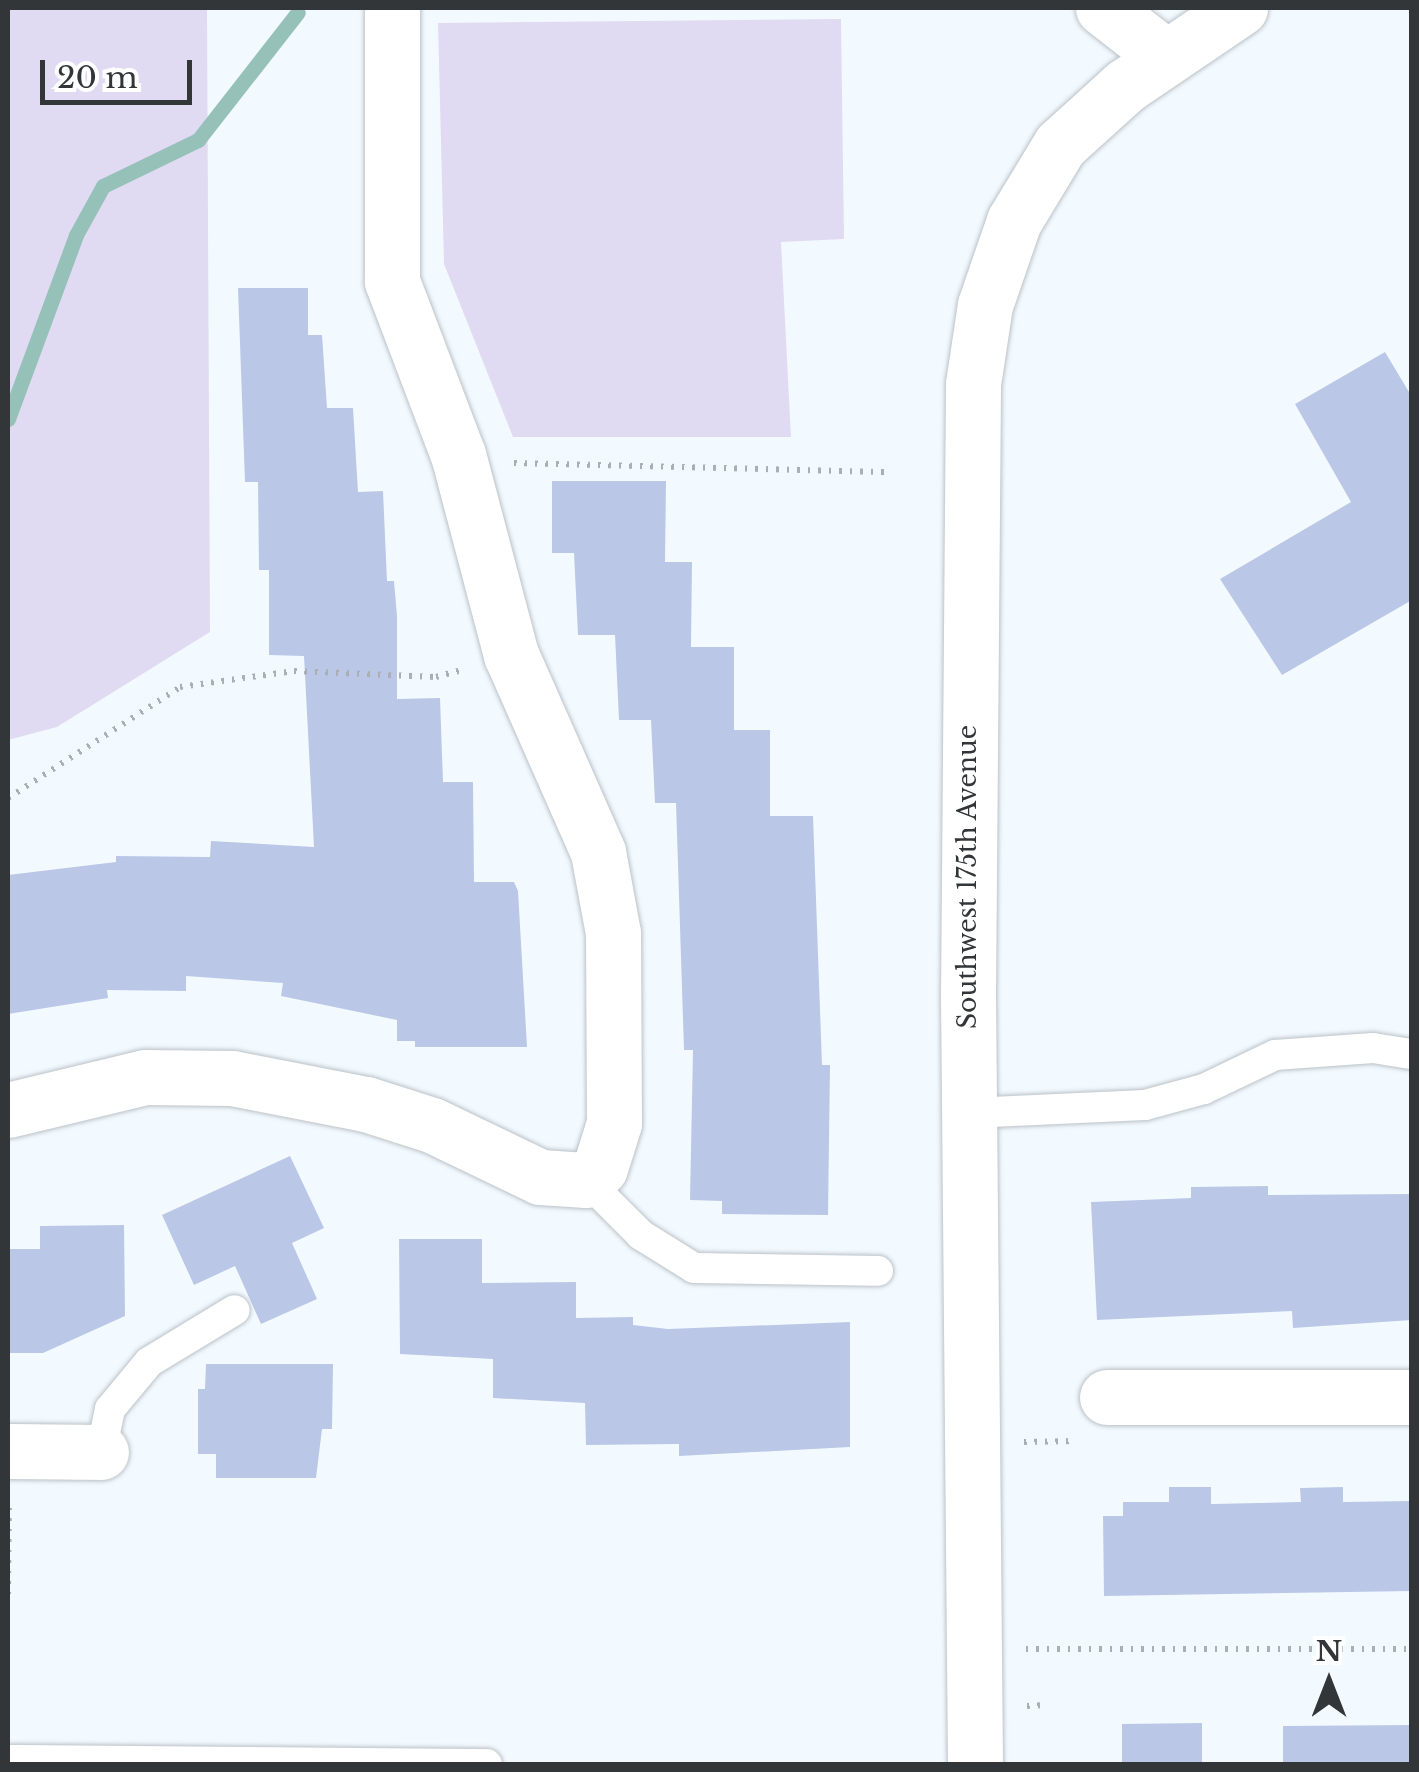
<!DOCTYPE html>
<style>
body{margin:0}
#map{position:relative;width:1419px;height:1772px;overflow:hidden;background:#f3faff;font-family:"Libre Baskerville",serif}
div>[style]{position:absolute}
.green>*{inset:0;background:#e0dbf2}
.stream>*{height:15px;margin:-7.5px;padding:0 7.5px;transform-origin:7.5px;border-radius:7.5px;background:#96c1b9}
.building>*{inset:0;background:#bac7e7}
.path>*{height:6px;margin-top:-3px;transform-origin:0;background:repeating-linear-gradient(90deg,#aaafb3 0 2.5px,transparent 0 10.5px)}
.roads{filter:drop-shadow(0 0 2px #bbc2c8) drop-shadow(0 0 2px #bbc2c8)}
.lane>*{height:30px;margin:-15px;padding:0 15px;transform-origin:15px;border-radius:15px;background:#fff}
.street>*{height:55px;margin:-27.5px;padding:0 27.5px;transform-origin:27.5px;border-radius:27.5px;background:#fff}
.secondary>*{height:55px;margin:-27.5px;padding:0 27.5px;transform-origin:27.5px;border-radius:27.5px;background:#fff}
span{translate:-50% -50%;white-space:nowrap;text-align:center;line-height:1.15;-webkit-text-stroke:8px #fff;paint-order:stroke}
.street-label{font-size:25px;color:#333638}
.frame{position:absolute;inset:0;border:10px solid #333638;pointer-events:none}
.north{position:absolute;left:1279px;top:1632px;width:100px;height:100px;-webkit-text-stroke:8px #fff;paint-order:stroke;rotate:0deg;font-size:28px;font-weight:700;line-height:40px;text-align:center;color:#333638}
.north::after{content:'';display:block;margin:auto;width:35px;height:45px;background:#333638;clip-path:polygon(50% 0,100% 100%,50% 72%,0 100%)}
.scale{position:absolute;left:40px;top:60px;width:152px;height:45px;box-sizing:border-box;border:5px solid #333638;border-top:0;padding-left:12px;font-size:30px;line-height:35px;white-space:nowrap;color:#333638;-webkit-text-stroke:8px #fff;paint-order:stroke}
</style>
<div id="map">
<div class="green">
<div style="clip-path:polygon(8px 8px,207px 8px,210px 632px,57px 727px,8px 740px)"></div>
<div style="clip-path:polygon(841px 19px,844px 239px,781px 242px,791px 437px,513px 437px,444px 264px,438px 23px)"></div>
</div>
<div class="stream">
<div style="left:8px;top:419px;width:196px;rotate:-69.7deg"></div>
<div style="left:76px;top:235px;width:56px;rotate:-61.1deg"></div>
<div style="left:103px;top:186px;width:106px;rotate:-25.8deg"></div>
<div style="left:198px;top:140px;width:162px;rotate:-52deg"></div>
</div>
<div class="building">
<div style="clip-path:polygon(238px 288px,308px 288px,308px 335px,322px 335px,327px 408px,353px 408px,358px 492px,383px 491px,387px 581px,394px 581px,397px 616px,397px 699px,440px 698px,443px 782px,473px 782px,474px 882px,514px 882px,518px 891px,527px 1047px,415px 1047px,415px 1041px,397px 1041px,397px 1020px,281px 996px,283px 983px,186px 976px,186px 991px,107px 990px,108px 998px,8px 1014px,8px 875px,116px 862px,116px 856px,210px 857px,211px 841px,314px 847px,304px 656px,269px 655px,269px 570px,259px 570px,258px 482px,245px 482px)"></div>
<div style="clip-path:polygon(1385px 352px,1412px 397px,1412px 600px,1282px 675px,1220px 579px,1351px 502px,1295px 404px)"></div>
<div style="clip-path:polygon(552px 481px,666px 481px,665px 562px,692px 562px,691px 647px,734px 647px,734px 730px,770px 730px,770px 816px,813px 816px,822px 1065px,830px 1065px,828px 1215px,722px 1214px,722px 1201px,690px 1200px,693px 1050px,684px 1050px,676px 803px,655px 803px,651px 720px,619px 720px,615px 635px,578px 635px,574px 553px,552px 553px)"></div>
<div style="clip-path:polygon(290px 1156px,324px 1228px,292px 1243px,317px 1299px,261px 1324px,235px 1266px,194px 1285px,162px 1215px)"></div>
<div style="clip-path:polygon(1268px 1186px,1268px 1195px,1412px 1194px,1412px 1320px,1293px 1328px,1292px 1311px,1097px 1320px,1091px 1202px,1191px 1198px,1191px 1187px)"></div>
<div style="clip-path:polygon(124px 1225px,125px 1316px,43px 1353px,8px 1353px,8px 1249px,40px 1249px,40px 1226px)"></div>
<div style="clip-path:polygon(399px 1239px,482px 1239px,482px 1283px,576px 1282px,576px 1318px,633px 1317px,633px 1325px,668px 1329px,850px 1322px,850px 1447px,679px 1456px,679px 1444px,586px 1445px,585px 1403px,493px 1398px,493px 1359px,400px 1354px)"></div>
<div style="clip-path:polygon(206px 1364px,333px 1364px,332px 1429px,322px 1429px,316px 1478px,216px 1478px,216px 1454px,198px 1454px,198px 1389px,205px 1389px)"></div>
<div style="clip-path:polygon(1169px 1487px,1211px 1487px,1211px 1504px,1301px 1502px,1300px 1488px,1343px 1487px,1343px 1502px,1412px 1501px,1412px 1591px,1104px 1596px,1103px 1516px,1123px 1516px,1123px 1502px,1169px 1502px)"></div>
<div style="clip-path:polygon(1202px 1723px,1202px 1764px,1122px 1764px,1122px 1724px)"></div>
<div style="clip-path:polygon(1412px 1725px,1412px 1764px,1283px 1764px,1283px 1726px)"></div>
</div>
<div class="path">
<div style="left:514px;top:463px;width:377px;rotate:1.4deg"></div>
<div style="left:8px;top:798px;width:205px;rotate:-32.8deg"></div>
<div style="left:180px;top:687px;width:115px;rotate:-8deg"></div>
<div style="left:294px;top:671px;width:142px;rotate:2.4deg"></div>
<div style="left:436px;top:677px;width:27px;rotate:-15deg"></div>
<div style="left:1024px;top:1442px;width:52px;rotate:-1.1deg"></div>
<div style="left:8px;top:1594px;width:91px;rotate:-89.4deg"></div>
<div style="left:1026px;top:1649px;width:386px"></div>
<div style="left:1027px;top:1706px;width:19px;rotate:-3deg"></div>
</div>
<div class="roads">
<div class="lane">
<div style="left:969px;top:1113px;width:176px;rotate:-2.6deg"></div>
<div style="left:1145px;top:1105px;width:61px;rotate:-15.2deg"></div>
<div style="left:1204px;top:1089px;width:79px;rotate:-25.6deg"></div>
<div style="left:1275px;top:1055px;width:98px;rotate:-4.1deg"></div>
<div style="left:1373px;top:1048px;width:39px;rotate:9deg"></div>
<div style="left:586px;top:1180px;width:78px;rotate:45deg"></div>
<div style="left:641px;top:1235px;width:62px;rotate:31.9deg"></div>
<div style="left:694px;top:1268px;width:184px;rotate:0.9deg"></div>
<div style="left:101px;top:1452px;width:44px;rotate:-78.2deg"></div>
<div style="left:110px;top:1409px;width:61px;rotate:-50.3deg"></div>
<div style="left:149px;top:1362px;width:100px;rotate:-31.2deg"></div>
<div style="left:8px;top:1760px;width:479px;rotate:0.5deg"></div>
</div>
<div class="street">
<div style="left:1103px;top:8px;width:80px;rotate:37.9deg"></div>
<div style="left:8px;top:1110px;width:141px;rotate:-13.5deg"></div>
<div style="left:145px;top:1077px;width:87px;rotate:0.7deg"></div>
<div style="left:232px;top:1078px;width:136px;rotate:11deg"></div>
<div style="left:366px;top:1104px;width:69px;rotate:17.7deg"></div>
<div style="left:432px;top:1125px;width:120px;rotate:25.7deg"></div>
<div style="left:540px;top:1177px;width:46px;rotate:3.7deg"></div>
<div style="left:586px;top:1180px;width:18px;rotate:-41deg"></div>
<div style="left:600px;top:1168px;width:47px;rotate:-72.7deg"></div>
<div style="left:614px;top:1123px;width:190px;rotate:-90.3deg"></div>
<div style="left:613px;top:933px;width:82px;rotate:-100.5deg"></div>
<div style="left:598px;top:852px;width:215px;rotate:-113.8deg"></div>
<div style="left:511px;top:655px;width:207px;rotate:-104.8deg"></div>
<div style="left:458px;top:455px;width:186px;rotate:-110.8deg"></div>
<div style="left:392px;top:281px;width:273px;rotate:-90deg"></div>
<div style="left:1107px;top:1397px;width:305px"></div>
<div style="left:8px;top:1451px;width:93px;rotate:0.6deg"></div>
</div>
<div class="secondary">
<div style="left:975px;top:1764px;width:767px;rotate:-90.52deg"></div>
<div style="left:968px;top:997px;width:613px;rotate:-89.53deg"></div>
<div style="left:973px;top:384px;width:80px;rotate:-81.4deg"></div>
<div style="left:985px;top:305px;width:89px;rotate:-71deg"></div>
<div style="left:1014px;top:221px;width:89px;rotate:-58.8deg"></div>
<div style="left:1060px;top:145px;width:88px;rotate:-42.2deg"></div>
<div style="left:1125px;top:86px;width:139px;rotate:-34.1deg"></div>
</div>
</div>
<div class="street-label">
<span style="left:968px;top:877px;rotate:-90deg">Southwest 175th Avenue</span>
</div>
<div class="frame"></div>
<div class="north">N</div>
<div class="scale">20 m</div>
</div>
